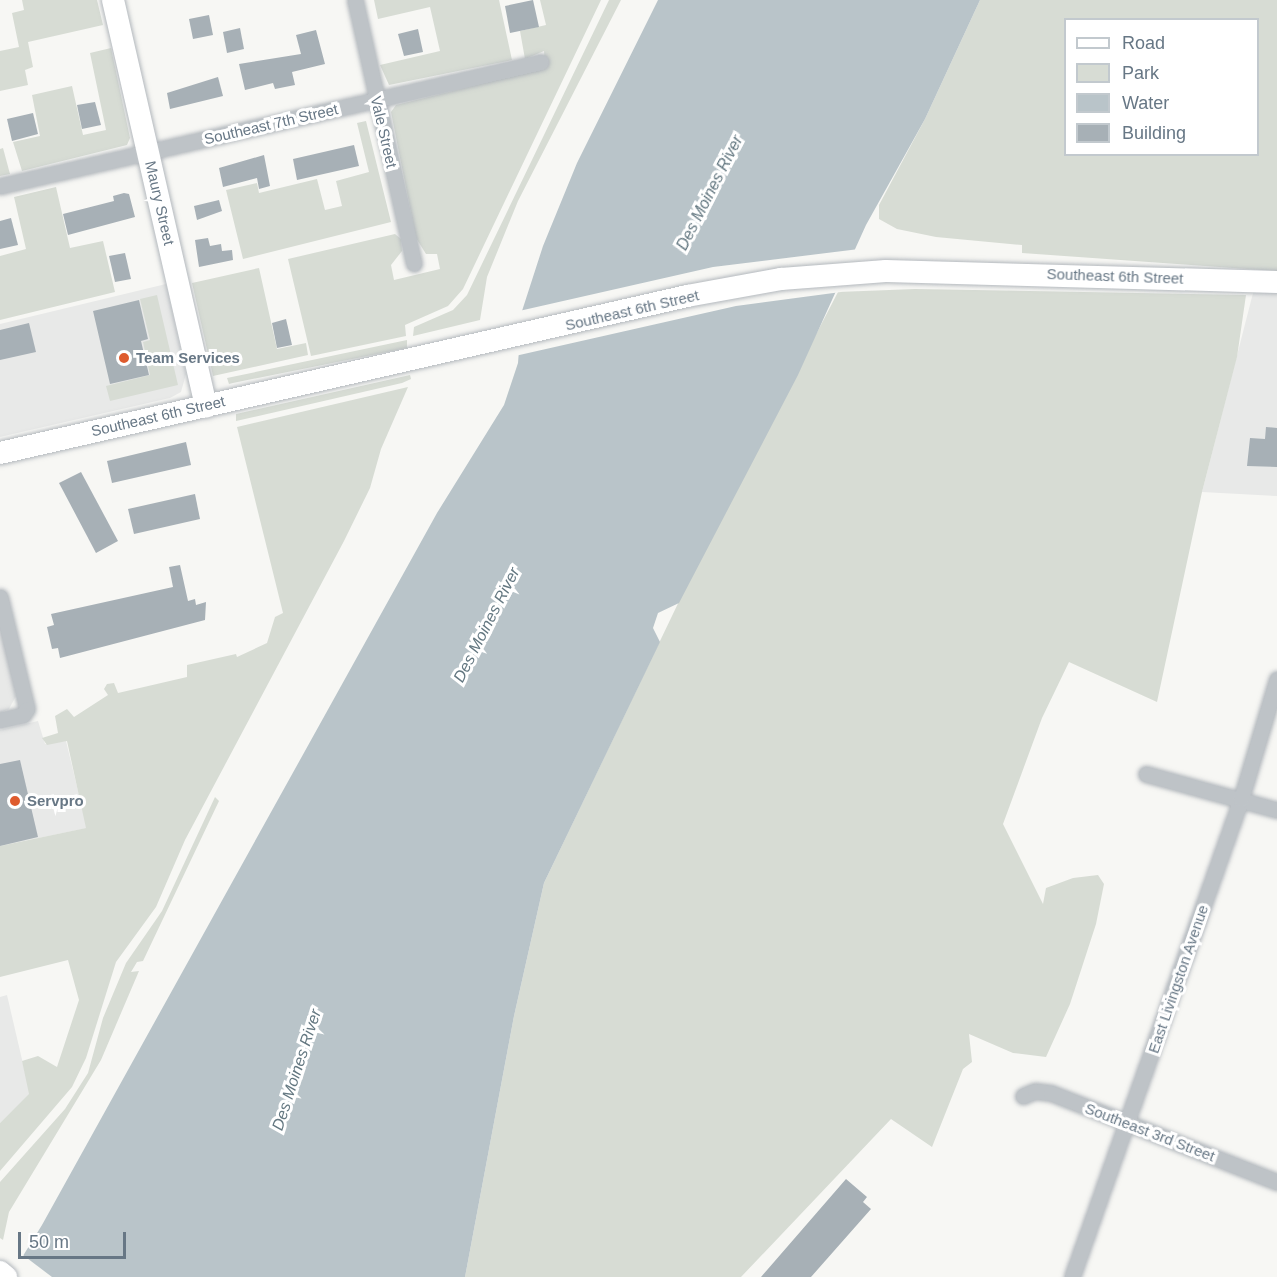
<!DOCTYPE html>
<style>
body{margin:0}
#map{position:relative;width:1277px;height:1277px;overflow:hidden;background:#f7f7f4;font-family:Arial,sans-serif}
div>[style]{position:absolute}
.built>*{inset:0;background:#e8e9e8}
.green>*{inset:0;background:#d7dcd4}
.water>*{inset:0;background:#b9c4c9}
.pier>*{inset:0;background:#f7f7f4}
.building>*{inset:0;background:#a7b0b6}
.roads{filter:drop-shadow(0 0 2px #b3b8bd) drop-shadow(0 0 2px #b3b8bd)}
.street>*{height:15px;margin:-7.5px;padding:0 7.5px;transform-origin:7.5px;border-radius:7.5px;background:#bec3c7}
.secondary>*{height:22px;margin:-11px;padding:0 11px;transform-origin:11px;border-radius:11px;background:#fff}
.dots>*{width:16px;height:16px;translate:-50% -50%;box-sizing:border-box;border:3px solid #fff;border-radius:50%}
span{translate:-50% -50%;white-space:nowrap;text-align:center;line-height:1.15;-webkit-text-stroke:6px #fff;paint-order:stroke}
.street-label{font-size:15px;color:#677785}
.poi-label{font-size:15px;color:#677785;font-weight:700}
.left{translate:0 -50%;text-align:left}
.water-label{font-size:16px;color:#637780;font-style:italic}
.legend{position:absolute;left:1064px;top:18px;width:195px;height:138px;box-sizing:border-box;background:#fff;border:2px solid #c2c9ce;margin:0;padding:8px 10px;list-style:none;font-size:18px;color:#677785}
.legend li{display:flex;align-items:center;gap:12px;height:30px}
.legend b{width:30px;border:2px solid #c2c9ce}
.scale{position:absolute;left:18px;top:1232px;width:108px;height:27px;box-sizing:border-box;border:3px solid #677785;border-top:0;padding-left:8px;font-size:18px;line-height:21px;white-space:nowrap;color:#677785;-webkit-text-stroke:4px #fff;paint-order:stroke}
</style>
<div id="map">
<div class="built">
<div style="clip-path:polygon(1250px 281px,1277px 282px,1277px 496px,1202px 492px,1253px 293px)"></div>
<div style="clip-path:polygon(166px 284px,186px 374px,181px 392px,170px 398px,0 437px,0 324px)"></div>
<div style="clip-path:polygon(0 618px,16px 696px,9px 709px,0 713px)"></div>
<div style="clip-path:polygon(38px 721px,45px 744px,66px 741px,87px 828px,0 846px,0 730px)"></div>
<div style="clip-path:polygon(7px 995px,30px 1094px,0 1123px,0 997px)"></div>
</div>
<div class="green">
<div style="clip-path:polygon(22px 0,97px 0,103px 25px,28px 42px,33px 67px,25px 70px,28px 85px,0 91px,0 51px,19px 47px,12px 13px,24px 10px)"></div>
<div style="clip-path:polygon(374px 0,499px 0,512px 60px,389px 85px,380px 65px,440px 51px,430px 7px,378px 19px)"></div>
<div style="clip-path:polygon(540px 0,601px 0,463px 289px,448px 306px,405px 325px,406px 336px,311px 356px,288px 259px,395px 234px,401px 239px,402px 251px,391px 265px,394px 280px,440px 269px,437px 254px,426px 254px,416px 238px,391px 112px,396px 105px,545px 68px,544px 51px,525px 59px,520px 31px,546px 25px)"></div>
<div style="clip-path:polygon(609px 0,621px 0,518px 201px,487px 277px,480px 320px,413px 336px,414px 327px,453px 310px,467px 295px)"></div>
<div style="clip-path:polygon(evenodd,980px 0,1277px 0,1277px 271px,1022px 253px,1022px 245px,936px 237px,897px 229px,879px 219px,879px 205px,925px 119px,980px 0,1066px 20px,1258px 20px,1258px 154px,1066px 154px,1066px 20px)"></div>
<div style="clip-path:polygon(111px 48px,130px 138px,127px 145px,22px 171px,13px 142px,40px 136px,32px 95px,72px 86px,83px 135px,106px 130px,90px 53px)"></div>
<div style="clip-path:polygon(366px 121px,391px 222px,243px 259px,226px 190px,257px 183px,259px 193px,317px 179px,325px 210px,342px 206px,336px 181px,369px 172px,357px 123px)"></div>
<div style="clip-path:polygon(3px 148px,10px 174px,0 176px,0 149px)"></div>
<div style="clip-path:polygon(56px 187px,70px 248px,103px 241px,115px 292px,0 320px,0 256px,26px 249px,14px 197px)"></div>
<div style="clip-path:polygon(259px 268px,277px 349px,306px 343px,308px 355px,213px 376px,192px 283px)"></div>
<div style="clip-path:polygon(915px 289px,1246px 295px,1237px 357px,1202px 492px,1157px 702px,1069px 662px,1042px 718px,1003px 824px,1043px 904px,1046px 888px,1073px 878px,1098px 875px,1104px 884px,1096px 924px,1070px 1004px,1046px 1057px,1013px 1053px,969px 1034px,972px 1062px,963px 1069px,932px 1147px,891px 1119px,741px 1277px,465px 1277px,514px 1016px,544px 883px,695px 568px,838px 292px)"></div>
<div style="clip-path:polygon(157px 295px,178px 385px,110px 401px,106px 386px,150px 375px,143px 342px,150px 340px,140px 299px)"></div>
<div style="clip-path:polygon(407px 340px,407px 348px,233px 383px,229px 384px,227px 378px)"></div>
<div style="clip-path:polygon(410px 375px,411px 379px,402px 383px,236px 421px,236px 414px)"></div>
<div style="clip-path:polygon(408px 387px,381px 449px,370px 488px,344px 541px,185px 840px,156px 907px,116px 962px,86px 1058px,72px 1087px,0 1171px,0 1123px,29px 1094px,22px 1061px,38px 1056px,57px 1067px,79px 1000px,68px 960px,0 977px,0 846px,86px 828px,67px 741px,47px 745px,42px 738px,58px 733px,55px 716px,67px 709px,74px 717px,108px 695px,104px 689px,107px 684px,114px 683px,118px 693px,187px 677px,187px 665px,236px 654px,237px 657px,267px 643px,275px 617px,283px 613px,237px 427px)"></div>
<div style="clip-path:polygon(215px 797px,219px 801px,143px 961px,137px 962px,131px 972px,139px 971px,101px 1060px,9px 1212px,3px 1240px,0 1238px,0 1182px,65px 1109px,88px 1073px,103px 1018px,126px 963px,162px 911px)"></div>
</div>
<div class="water">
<div style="clip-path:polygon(658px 0,980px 0,925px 119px,866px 225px,798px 375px,679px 603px,658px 613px,653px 628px,660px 642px,544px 883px,514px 1016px,465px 1277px,10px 1277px,42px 1225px,437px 513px,504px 405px,518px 363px,522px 311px,543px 246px,577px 163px)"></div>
</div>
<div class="pier">
<div style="clip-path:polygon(859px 249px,841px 292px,736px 306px,515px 356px,519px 311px,713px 267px)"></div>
<div style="clip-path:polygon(19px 1252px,52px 1277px,7px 1277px)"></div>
</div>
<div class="building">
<div style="clip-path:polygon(533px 0,539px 27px,510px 33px,505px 6px)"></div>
<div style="clip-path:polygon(209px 15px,213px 35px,193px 39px,189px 19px)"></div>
<div style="clip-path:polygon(240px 28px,244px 49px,227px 53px,223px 32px)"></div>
<div style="clip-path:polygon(418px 29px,423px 52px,404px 56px,398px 34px)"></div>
<div style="clip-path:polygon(316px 30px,325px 64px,292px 72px,295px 85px,275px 89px,273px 83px,245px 90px,239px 64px,301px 54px,296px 35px)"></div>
<div style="clip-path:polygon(218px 77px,223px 96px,170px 109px,167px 93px)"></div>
<div style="clip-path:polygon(95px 102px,101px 125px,82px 129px,77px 105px)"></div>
<div style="clip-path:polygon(33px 113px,38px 134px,12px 141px,7px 119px)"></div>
<div style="clip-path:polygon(354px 145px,359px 166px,297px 180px,293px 159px)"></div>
<div style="clip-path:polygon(264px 155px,270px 186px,259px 189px,257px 178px,223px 187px,219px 168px)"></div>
<div style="clip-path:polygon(124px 193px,129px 194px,135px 217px,68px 235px,63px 214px,114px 201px,113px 196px)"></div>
<div style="clip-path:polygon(219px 200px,222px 211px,197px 220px,194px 206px)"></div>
<div style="clip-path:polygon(11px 218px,18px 245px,0 249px,0 221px)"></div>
<div style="clip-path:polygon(208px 238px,210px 246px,221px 244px,222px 251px,232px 250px,233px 260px,199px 267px,195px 240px)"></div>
<div style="clip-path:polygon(125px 253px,131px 279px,115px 282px,109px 256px)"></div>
<div style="clip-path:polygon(139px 300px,148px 339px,141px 341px,149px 375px,110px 384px,93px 311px)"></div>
<div style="clip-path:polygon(286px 319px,292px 345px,277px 348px,272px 323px)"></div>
<div style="clip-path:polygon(29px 323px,36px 352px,0 360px,0 330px)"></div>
<div style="clip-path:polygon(1266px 427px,1277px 428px,1277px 467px,1247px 466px,1250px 438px,1265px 439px)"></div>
<div style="clip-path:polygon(186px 442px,191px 465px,112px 483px,107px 461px)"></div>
<div style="clip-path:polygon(81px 472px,118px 541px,96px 553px,59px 483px)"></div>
<div style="clip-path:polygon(195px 494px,200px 519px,134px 534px,128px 509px)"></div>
<div style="clip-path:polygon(180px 565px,188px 601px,195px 599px,196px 605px,206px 602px,205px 620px,60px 658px,58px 648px,52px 649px,47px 627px,54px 625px,51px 614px,173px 587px,169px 567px)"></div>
<div style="clip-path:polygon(20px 760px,38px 837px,0 846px,0 764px)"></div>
<div style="clip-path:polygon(846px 1179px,867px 1197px,863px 1202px,871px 1209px,811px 1277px,761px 1277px)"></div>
</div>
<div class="roads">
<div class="street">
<div style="left:355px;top:0;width:270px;rotate:77.4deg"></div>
<div style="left:0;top:186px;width:555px;rotate:-12.91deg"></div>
<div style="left:0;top:597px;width:115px;rotate:76.4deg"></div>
<div style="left:27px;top:709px;width:7px;rotate:124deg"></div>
<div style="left:23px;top:715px;width:24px;rotate:168deg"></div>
<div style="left:1146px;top:774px;width:136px;rotate:15.4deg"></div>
<div style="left:1023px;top:1096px;width:13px;rotate:-23deg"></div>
<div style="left:1035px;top:1091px;width:16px;rotate:7deg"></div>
<div style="left:1051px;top:1093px;width:243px;rotate:21.5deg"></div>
<div style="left:1072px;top:1277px;width:507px;rotate:-70.53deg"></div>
<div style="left:1241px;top:799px;width:125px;rotate:-73.3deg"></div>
</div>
<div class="secondary">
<div style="left:113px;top:0;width:417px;rotate:77.1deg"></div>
<div style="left:0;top:453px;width:705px;rotate:-12.87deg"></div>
<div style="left:687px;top:296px;width:96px;rotate:-10.3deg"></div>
<div style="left:781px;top:279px;width:105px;rotate:-4.4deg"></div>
<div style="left:886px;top:271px;width:391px;rotate:1.6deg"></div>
<div style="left:0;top:1272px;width:8px;rotate:40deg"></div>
</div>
</div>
<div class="dots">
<div style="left:124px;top:358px;background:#de5b2e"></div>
<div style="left:15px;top:801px;background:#de5b2e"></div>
</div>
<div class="street-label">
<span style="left:271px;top:124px;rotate:-13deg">Southeast 7th Street</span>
<span style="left:384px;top:132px;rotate:77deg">Vale Street</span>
<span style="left:160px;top:203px;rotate:77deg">Maury Street</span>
<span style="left:1115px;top:276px;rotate:2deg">Southeast 6th Street</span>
<span style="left:632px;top:310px;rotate:-13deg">Southeast 6th Street</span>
<span style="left:158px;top:416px;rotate:-13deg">Southeast 6th Street</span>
<span style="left:1178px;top:979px;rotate:-71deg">East Livingston Avenue</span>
<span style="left:1150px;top:1132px;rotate:21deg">Southeast 3rd Street</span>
</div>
<div class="poi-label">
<span class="left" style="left:136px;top:358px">Team Services</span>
<span class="left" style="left:27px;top:801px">Servpro</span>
</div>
<div class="water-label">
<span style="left:710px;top:193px;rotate:-63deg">Des Moines River</span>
<span style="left:487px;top:625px;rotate:-63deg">Des Moines River</span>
<span style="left:297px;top:1070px;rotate:-72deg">Des Moines River</span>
</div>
<ul class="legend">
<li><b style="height:8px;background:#fff"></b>Road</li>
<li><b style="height:16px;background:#d7dcd4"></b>Park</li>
<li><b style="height:16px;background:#b9c4c9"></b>Water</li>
<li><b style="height:16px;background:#a7b0b6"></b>Building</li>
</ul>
<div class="scale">50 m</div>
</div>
